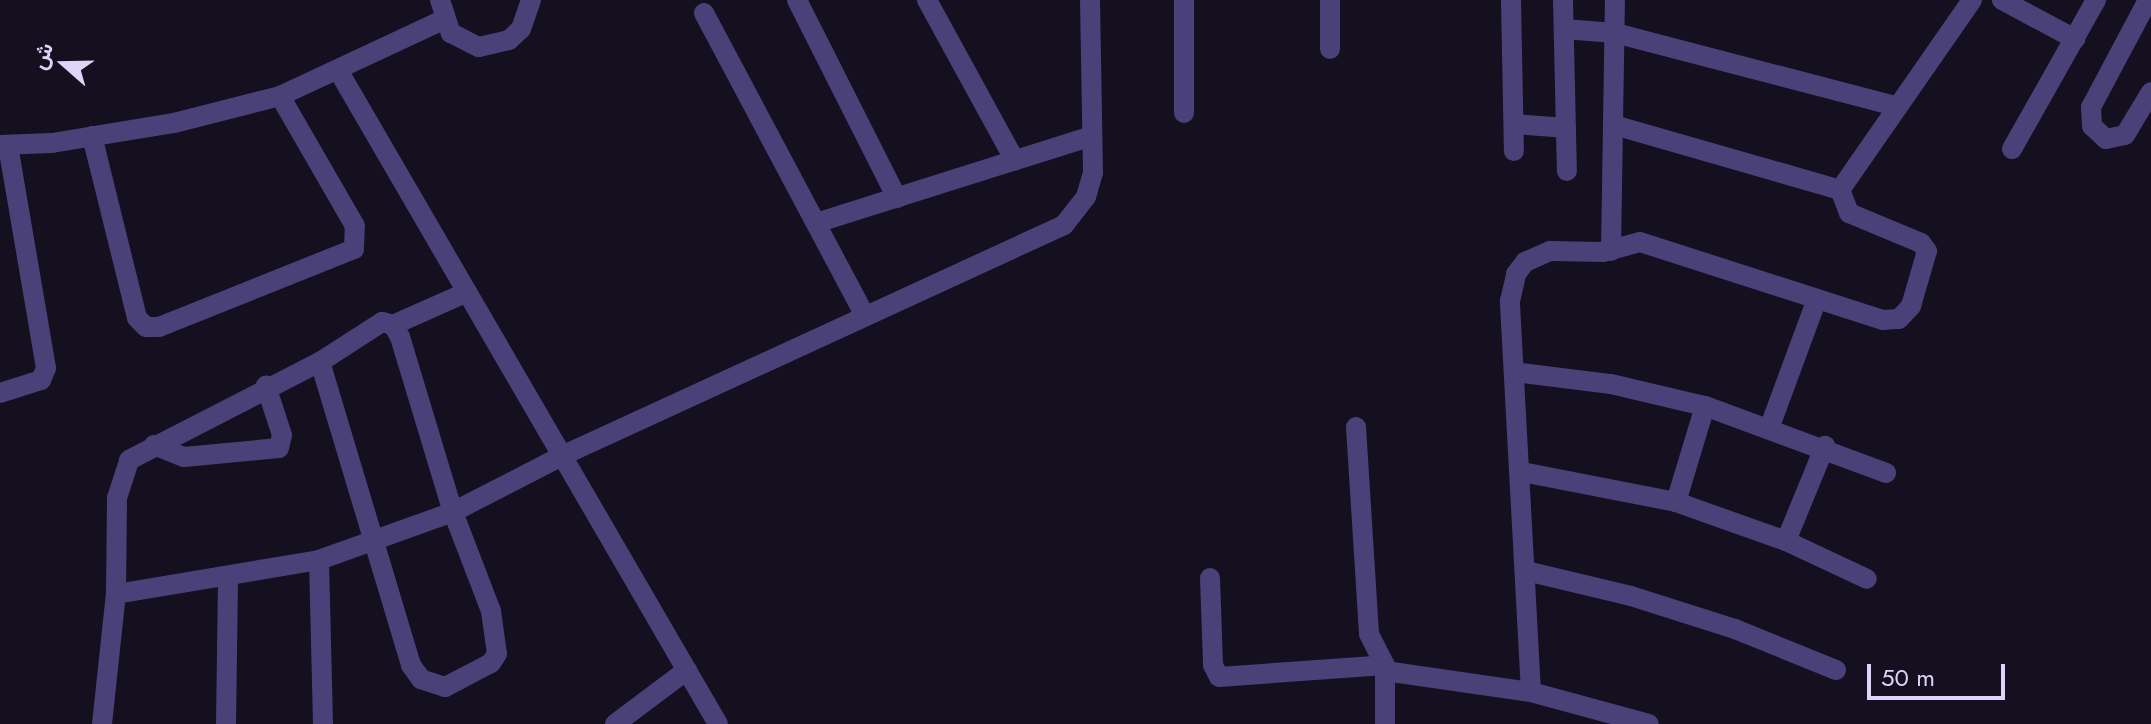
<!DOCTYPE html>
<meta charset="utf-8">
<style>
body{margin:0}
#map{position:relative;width:2151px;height:724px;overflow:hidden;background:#14101f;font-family:Jost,Vazirmatn,sans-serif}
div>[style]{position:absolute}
.minor>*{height:20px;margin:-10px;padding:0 10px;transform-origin:10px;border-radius:10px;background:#494178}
span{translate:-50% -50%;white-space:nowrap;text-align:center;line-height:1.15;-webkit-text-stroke:6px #14101f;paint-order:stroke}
.north{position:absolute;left:24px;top:24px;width:80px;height:80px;-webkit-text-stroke:6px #14101f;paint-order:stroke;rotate:290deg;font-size:22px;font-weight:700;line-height:32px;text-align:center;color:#dcd4f9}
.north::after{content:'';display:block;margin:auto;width:28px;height:36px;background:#dcd4f9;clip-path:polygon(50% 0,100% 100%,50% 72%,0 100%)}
.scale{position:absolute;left:1867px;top:664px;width:138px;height:36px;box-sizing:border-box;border:4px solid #dcd4f9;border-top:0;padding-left:10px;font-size:24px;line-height:28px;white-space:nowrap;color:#dcd4f9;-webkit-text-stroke:6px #14101f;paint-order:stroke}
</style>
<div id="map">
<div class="minor">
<div style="left:440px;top:0;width:35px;rotate:72deg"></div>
<div style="left:451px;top:33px;width:31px;rotate:27deg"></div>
<div style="left:479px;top:47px;width:31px;rotate:-13deg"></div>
<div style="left:509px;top:40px;width:16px;rotate:-43deg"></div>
<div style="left:521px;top:29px;width:31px;rotate:-71deg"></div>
<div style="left:797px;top:0;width:222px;rotate:63.2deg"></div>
<div style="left:927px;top:0;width:183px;rotate:61.3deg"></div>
<div style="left:1511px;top:0;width:151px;rotate:88.9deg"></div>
<div style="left:1563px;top:0;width:171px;rotate:88.7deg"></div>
<div style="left:2002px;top:0;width:83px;rotate:28.1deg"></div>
<div style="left:2148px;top:0;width:121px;rotate:118deg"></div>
<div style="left:2091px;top:107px;width:19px;rotate:87deg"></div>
<div style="left:2092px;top:126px;width:19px;rotate:43deg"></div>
<div style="left:2106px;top:139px;width:19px;rotate:-12deg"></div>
<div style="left:2125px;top:135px;width:50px;rotate:-58.8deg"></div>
<div style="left:704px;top:13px;width:341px;rotate:62deg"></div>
<div style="left:1564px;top:29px;width:51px;rotate:4.5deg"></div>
<div style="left:1615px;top:33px;width:290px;rotate:14.6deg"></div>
<div style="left:1330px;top:49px;width:49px;rotate:-90deg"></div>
<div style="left:338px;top:70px;width:756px;rotate:59.84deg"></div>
<div style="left:1184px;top:113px;width:113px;rotate:-90deg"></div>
<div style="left:1514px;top:124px;width:52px;rotate:4.4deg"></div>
<div style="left:1614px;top:125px;width:235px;rotate:16deg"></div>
<div style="left:92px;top:136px;width:187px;rotate:76.1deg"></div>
<div style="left:137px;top:318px;width:13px;rotate:45deg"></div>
<div style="left:146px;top:327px;width:13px"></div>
<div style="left:159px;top:327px;width:210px;rotate:-21.8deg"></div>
<div style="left:354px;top:249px;width:23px;rotate:-88deg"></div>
<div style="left:355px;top:226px;width:150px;rotate:-120deg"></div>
<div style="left:0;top:145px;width:52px;rotate:-2.2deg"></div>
<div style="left:52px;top:143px;width:124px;rotate:-9.3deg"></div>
<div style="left:174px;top:123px;width:109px;rotate:-14.3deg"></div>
<div style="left:280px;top:96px;width:180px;rotate:-25deg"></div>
<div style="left:2012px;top:149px;width:171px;rotate:-60.6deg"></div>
<div style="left:816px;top:223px;width:289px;rotate:-17.5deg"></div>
<div style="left:1611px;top:251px;width:251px;rotate:-89.1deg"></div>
<div style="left:393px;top:325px;width:81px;rotate:-24deg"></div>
<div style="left:1514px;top:372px;width:98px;rotate:7.1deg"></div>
<div style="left:1611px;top:384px;width:97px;rotate:13.2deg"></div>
<div style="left:1705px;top:406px;width:193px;rotate:20.3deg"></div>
<div style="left:0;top:393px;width:43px;rotate:-17.6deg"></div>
<div style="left:41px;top:380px;width:13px;rotate:-67deg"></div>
<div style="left:46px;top:368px;width:226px;rotate:-99.7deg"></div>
<div style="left:1770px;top:426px;width:135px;rotate:-69.7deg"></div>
<div style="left:1356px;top:427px;width:207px;rotate:86.4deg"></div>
<div style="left:1369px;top:634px;width:35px;rotate:63deg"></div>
<div style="left:1385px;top:665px;width:59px;rotate:90deg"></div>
<div style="left:154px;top:445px;width:32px;rotate:22deg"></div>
<div style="left:184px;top:457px;width:95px;rotate:-5.4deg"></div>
<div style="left:279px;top:448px;width:13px;rotate:-77deg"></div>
<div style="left:282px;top:435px;width:52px;rotate:-108.1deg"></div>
<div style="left:1522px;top:472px;width:157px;rotate:11deg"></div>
<div style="left:1676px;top:502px;width:117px;rotate:19.5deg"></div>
<div style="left:1786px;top:541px;width:89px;rotate:25.1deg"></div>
<div style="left:1676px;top:502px;width:100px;rotate:-73.2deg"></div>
<div style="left:1786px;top:541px;width:103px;rotate:-67.7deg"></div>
<div style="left:319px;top:560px;width:164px;rotate:88.6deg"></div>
<div style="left:1526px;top:571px;width:108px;rotate:13.4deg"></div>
<div style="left:1631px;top:596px;width:109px;rotate:17.6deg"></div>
<div style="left:1735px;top:629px;width:109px;rotate:22.1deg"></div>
<div style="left:1210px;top:578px;width:87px;rotate:88deg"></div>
<div style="left:1213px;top:665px;width:13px;rotate:63deg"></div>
<div style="left:1219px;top:677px;width:166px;rotate:-4.1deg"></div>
<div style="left:116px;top:594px;width:206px;rotate:-9.5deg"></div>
<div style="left:319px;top:560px;width:142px;rotate:-19.7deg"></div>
<div style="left:453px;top:512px;width:127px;rotate:-27.2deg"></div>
<div style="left:566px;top:454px;width:548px;rotate:-24.69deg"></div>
<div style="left:1064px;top:225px;width:36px;rotate:-52deg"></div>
<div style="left:1086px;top:197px;width:26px;rotate:-74deg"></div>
<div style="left:1093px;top:172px;width:172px;rotate:-91deg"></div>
<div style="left:1385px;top:671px;width:148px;rotate:8.2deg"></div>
<div style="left:1531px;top:692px;width:122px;rotate:15.2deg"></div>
<div style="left:1531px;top:692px;width:392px;rotate:-93.1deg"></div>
<div style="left:1510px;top:301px;width:28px;rotate:-77deg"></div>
<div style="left:1516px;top:274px;width:15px;rotate:-53deg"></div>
<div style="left:1525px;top:262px;width:27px;rotate:-24deg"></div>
<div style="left:1550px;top:251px;width:53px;rotate:1.1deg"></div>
<div style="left:1603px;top:252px;width:38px;rotate:-15deg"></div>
<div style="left:1640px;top:242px;width:255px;rotate:17.8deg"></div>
<div style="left:1883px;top:320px;width:16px;rotate:-4deg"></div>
<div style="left:1899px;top:319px;width:18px;rotate:-47deg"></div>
<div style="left:1911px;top:306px;width:57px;rotate:-73.8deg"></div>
<div style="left:1927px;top:251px;width:10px;rotate:-127deg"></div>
<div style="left:1921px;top:243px;width:78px;rotate:-157.4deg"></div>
<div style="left:1849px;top:213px;width:25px;rotate:-111deg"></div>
<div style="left:1840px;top:190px;width:231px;rotate:-55.2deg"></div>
<div style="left:102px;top:724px;width:131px;rotate:-83.9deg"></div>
<div style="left:116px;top:594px;width:96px;rotate:-89.4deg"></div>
<div style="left:117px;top:498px;width:40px;rotate:-72deg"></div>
<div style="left:129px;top:460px;width:215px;rotate:-27.2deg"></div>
<div style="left:320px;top:362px;width:74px;rotate:-32.8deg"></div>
<div style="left:382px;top:322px;width:11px;rotate:15deg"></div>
<div style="left:393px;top:325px;width:14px;rotate:60deg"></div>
<div style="left:400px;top:337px;width:183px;rotate:73.2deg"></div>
<div style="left:453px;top:512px;width:106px;rotate:69deg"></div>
<div style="left:491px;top:611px;width:43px;rotate:82.1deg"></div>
<div style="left:497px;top:654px;width:11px;rotate:124deg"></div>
<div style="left:491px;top:663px;width:52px;rotate:152.4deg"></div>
<div style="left:445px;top:687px;width:25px;rotate:-162deg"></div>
<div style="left:421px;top:679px;width:17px;rotate:-126deg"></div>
<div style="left:411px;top:665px;width:316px;rotate:-106.7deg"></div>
<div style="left:226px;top:724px;width:145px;rotate:-89.2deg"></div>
<div style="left:615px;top:724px;width:90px;rotate:-36.9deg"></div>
</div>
<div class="north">ش</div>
<div class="scale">50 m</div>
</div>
